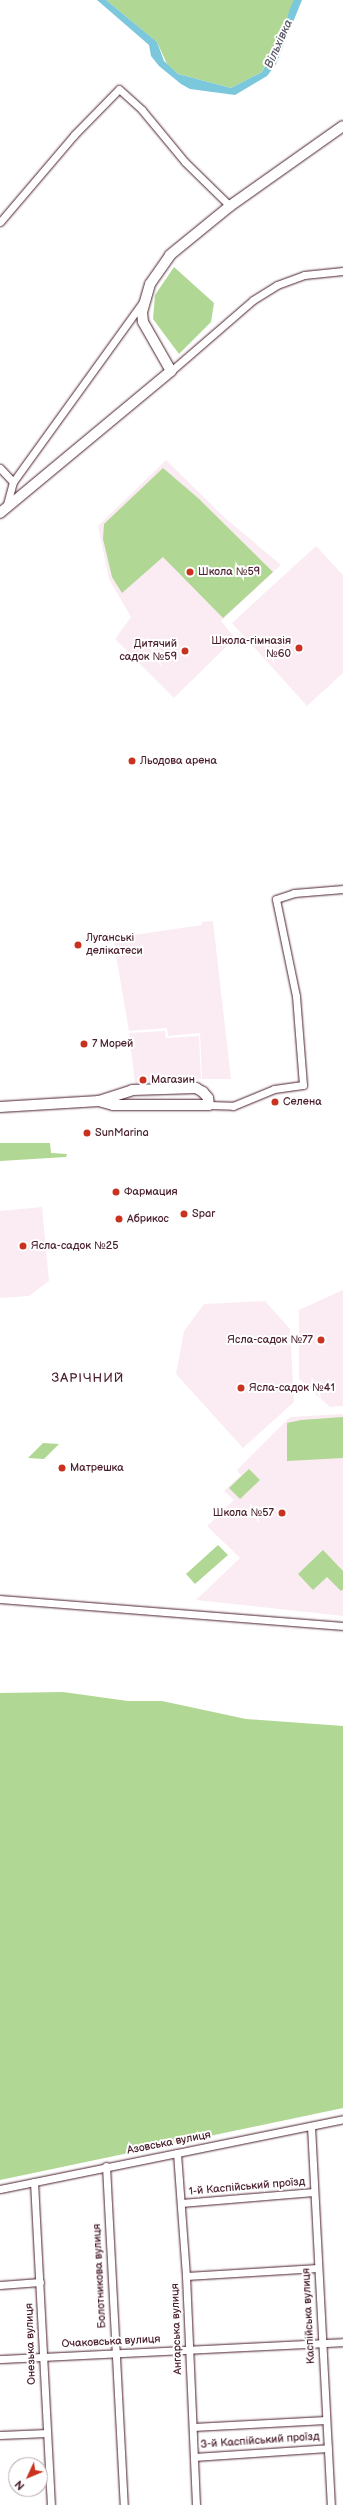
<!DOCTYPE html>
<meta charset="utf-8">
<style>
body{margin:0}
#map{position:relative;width:343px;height:2505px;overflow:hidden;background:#fff;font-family:"Balsamiq Sans",sans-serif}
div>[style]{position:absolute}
.built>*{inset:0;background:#fbecf4}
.green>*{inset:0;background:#b0d793}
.water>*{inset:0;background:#7bc7db}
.roads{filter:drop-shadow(0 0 1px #4a1f2b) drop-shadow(0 0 1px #4a1f2b)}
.street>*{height:7px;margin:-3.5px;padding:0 3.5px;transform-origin:3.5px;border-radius:3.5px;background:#fff}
.secondary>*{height:10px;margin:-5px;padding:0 5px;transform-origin:5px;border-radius:5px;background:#fff}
.dots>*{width:11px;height:11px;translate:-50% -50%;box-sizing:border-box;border:2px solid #fff;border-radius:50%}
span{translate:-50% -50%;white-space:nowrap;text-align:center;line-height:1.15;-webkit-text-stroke:4px #fff;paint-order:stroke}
.poi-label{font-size:11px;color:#4a1f2b}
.left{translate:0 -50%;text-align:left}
.right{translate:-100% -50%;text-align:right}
.street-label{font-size:11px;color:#4a1f2b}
.water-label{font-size:12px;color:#5b5a69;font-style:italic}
.quarter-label{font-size:13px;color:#4a1f2b;letter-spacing:1px}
.north{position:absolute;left:8px;top:2457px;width:40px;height:40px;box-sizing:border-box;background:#fff;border:1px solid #b7a5aa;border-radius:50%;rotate:226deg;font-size:11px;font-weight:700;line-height:16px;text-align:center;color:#4a1f2b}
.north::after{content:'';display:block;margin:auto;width:14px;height:18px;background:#c8321e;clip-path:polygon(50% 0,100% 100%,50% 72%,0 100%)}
</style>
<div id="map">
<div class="built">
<div style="clip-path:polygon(166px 460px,224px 517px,281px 565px,221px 621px,235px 638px,174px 698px,115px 639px,131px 617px,109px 579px,98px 526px)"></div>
<div style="clip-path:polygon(316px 546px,343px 575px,343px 673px,307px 706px,232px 623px)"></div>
<div style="clip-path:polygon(213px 921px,231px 1079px,202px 1079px,200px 1033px,168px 1036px,167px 1028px,129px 1031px,113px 938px,202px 925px,202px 922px)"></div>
<div style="clip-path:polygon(165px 1031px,166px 1038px,199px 1036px,201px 1079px,135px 1083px,129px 1033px)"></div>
<div style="clip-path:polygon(42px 1207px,49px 1281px,29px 1296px,0 1298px,0 1211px)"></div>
<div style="clip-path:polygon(343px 1290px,343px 1406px,330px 1407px,299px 1379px,299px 1310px)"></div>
<div style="clip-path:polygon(265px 1301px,290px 1329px,294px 1402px,243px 1448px,176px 1374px,184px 1331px,204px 1304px)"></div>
<div style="clip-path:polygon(343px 1414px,343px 1616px,196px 1600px,240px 1558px,207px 1526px,234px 1500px,224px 1491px,241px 1475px,237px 1470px,290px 1417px)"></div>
</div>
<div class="green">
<div style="clip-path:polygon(106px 0,295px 0,262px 72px,231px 88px,178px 74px,167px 64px,157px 42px)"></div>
<div style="clip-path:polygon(174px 267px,214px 303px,211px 322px,179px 354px,153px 319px,155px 295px)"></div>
<div style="clip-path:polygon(163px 468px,198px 498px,273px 572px,223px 618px,163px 557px,122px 593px,112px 577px,103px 539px,104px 524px)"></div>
<div style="clip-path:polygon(0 1143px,50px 1143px,51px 1153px,67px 1154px,66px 1157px,0 1161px)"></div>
<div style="clip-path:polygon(343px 1417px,343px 1458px,287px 1461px,287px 1423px,301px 1420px)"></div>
<div style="clip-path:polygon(43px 1443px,59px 1444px,44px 1459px,28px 1458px)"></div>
<div style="clip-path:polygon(249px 1469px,260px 1480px,240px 1499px,229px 1488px)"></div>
<div style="clip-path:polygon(218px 1545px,228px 1555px,195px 1584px,186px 1574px)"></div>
<div style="clip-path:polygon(323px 1550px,343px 1571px,343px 1589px,341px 1591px,327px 1577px,313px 1590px,298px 1574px)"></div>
<div style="clip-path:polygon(63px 1692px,128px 1701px,162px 1701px,246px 1719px,343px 1726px,343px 2108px,0 2180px,0 1693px)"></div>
</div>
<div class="water">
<div style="clip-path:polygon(97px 0,106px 0,157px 42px,164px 61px,178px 74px,231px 88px,262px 72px,280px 38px,291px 6px,294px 0,302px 0,276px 64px,267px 76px,235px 95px,190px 89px,181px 84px,159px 66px,151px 56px,149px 45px)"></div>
</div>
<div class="roads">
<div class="street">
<div style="left:0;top:222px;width:114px;rotate:-49.6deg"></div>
<div style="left:74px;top:135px;width:64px;rotate:-45.6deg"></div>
<div style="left:119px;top:89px;width:31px;rotate:42deg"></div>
<div style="left:142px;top:110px;width:67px;rotate:50.4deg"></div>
<div style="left:185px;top:162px;width:63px;rotate:44.4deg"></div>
<div style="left:171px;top:371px;width:108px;rotate:-40.9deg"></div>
<div style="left:253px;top:300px;width:28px;rotate:-32deg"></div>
<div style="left:277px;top:285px;width:29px;rotate:-20deg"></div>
<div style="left:304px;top:275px;width:39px;rotate:-6deg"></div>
<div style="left:0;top:468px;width:19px;rotate:47deg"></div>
<div style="left:6px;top:508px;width:27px;rotate:-75deg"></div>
<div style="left:13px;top:482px;width:221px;rotate:-54.2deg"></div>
<div style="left:209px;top:1105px;width:24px;rotate:2deg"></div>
<div style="left:233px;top:1106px;width:44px;rotate:-22.5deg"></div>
<div style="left:274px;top:1089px;width:29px;rotate:-8deg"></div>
<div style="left:303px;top:1085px;width:89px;rotate:-94.5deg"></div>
<div style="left:296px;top:996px;width:99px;rotate:-101.7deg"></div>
<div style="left:276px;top:899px;width:19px;rotate:-18deg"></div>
<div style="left:294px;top:893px;width:49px;rotate:-4.7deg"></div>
<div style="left:0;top:1599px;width:344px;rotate:4.5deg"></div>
<div style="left:311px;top:2126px;width:380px;rotate:87deg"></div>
<div style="left:177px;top:2153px;width:123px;rotate:85.8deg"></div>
<div style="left:186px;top:2276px;width:229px;rotate:87.5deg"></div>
<div style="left:106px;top:2166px;width:339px;rotate:87deg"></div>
<div style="left:34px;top:2182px;width:323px;rotate:87deg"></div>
<div style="left:0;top:2189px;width:350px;rotate:-11.5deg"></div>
<div style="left:181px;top:2203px;width:133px;rotate:-4.7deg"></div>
<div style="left:186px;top:2276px;width:132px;rotate:-3.5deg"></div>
<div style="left:0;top:2285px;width:40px;rotate:-4.3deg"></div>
<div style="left:0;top:2359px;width:343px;rotate:-2.8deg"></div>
<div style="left:193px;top:2427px;width:133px;rotate:-3deg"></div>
<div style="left:0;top:2435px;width:47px;rotate:-2.4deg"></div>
<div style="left:194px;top:2457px;width:134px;rotate:-3.8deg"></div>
</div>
<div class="secondary">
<div style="left:0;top:513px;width:222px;rotate:-39.7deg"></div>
<div style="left:171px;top:371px;width:56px;rotate:-119.7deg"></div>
<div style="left:143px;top:322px;width:10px;rotate:-96deg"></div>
<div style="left:142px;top:312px;width:29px;rotate:-74deg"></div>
<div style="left:150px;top:284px;width:35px;rotate:-55deg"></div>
<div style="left:170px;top:255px;width:77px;rotate:-39.2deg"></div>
<div style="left:230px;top:206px;width:138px;rotate:-35.3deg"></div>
<div style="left:0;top:1107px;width:99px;rotate:-3.5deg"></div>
<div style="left:99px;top:1101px;width:35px;rotate:-18deg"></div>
<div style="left:132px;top:1090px;width:64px;rotate:-1.8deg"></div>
<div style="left:196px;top:1088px;width:8px;rotate:30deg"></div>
<div style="left:203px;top:1092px;width:8px;rotate:50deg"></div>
<div style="left:208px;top:1098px;width:7px;rotate:82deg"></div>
<div style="left:209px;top:1105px;width:96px;rotate:180deg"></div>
<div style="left:113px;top:1105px;width:15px;rotate:-164deg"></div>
</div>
</div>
<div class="dots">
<div style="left:190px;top:572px;background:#c8321e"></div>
<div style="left:299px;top:648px;background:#c8321e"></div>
<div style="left:185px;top:651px;background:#c8321e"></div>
<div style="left:132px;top:761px;background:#c8321e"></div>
<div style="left:78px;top:945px;background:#c8321e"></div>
<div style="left:84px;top:1044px;background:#c8321e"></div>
<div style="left:143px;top:1080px;background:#c8321e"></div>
<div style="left:275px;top:1102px;background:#c8321e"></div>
<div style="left:87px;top:1133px;background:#c8321e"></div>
<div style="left:116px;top:1192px;background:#c8321e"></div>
<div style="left:184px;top:1214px;background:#c8321e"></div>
<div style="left:119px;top:1219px;background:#c8321e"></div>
<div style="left:23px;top:1246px;background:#c8321e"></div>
<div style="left:321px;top:1340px;background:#c8321e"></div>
<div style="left:241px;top:1388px;background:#c8321e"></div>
<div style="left:62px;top:1468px;background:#c8321e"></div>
<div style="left:282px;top:1513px;background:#c8321e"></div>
</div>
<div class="poi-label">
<span class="left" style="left:198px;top:572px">Школа №59</span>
<span class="right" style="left:291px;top:648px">Школа-гімназія<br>№60</span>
<span class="right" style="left:177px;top:651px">Дитячий<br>садок №59</span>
<span class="left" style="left:140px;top:761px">Льодова арена</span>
<span class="left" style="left:86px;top:945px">Луганські<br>делікатеси</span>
<span class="left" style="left:92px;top:1044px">7 Морей</span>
<span class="left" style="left:151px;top:1080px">Магазин</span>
<span class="left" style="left:283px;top:1102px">Селена</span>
<span class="left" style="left:95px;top:1133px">SunMarina</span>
<span class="left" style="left:124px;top:1192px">Фармация</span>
<span class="left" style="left:192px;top:1214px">Spar</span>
<span class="left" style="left:127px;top:1219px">Абрикос</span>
<span class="left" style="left:31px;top:1246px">Ясла-садок №25</span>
<span class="right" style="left:313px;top:1340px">Ясла-садок №77</span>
<span class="left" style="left:249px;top:1388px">Ясла-садок №41</span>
<span class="left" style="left:70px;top:1468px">Матрешка</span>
<span class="right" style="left:274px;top:1513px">Школа №57</span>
</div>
<div class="street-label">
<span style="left:169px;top:2143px;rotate:-11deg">Азовська вулиця</span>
<span style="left:247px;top:2187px;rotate:-5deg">1-й Каспійський проїзд</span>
<span style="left:100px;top:2276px;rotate:-93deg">Болотникова вулиця</span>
<span style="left:309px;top:2316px;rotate:-93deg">Каспійська вулиця</span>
<span style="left:177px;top:2329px;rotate:-92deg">Ангарська вулиця</span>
<span style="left:111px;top:2342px;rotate:-3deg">Очаковська вулиця</span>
<span style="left:31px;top:2344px;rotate:-92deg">Онезька вулиця</span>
<span style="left:260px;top:2441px;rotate:-4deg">3-й Каспійський проїзд</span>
</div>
<div class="water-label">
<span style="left:279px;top:44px;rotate:-66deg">Вільхівка</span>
</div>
<div class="quarter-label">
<span style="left:88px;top:1378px">ЗАРІЧНИЙ</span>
</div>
<div class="north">N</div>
</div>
